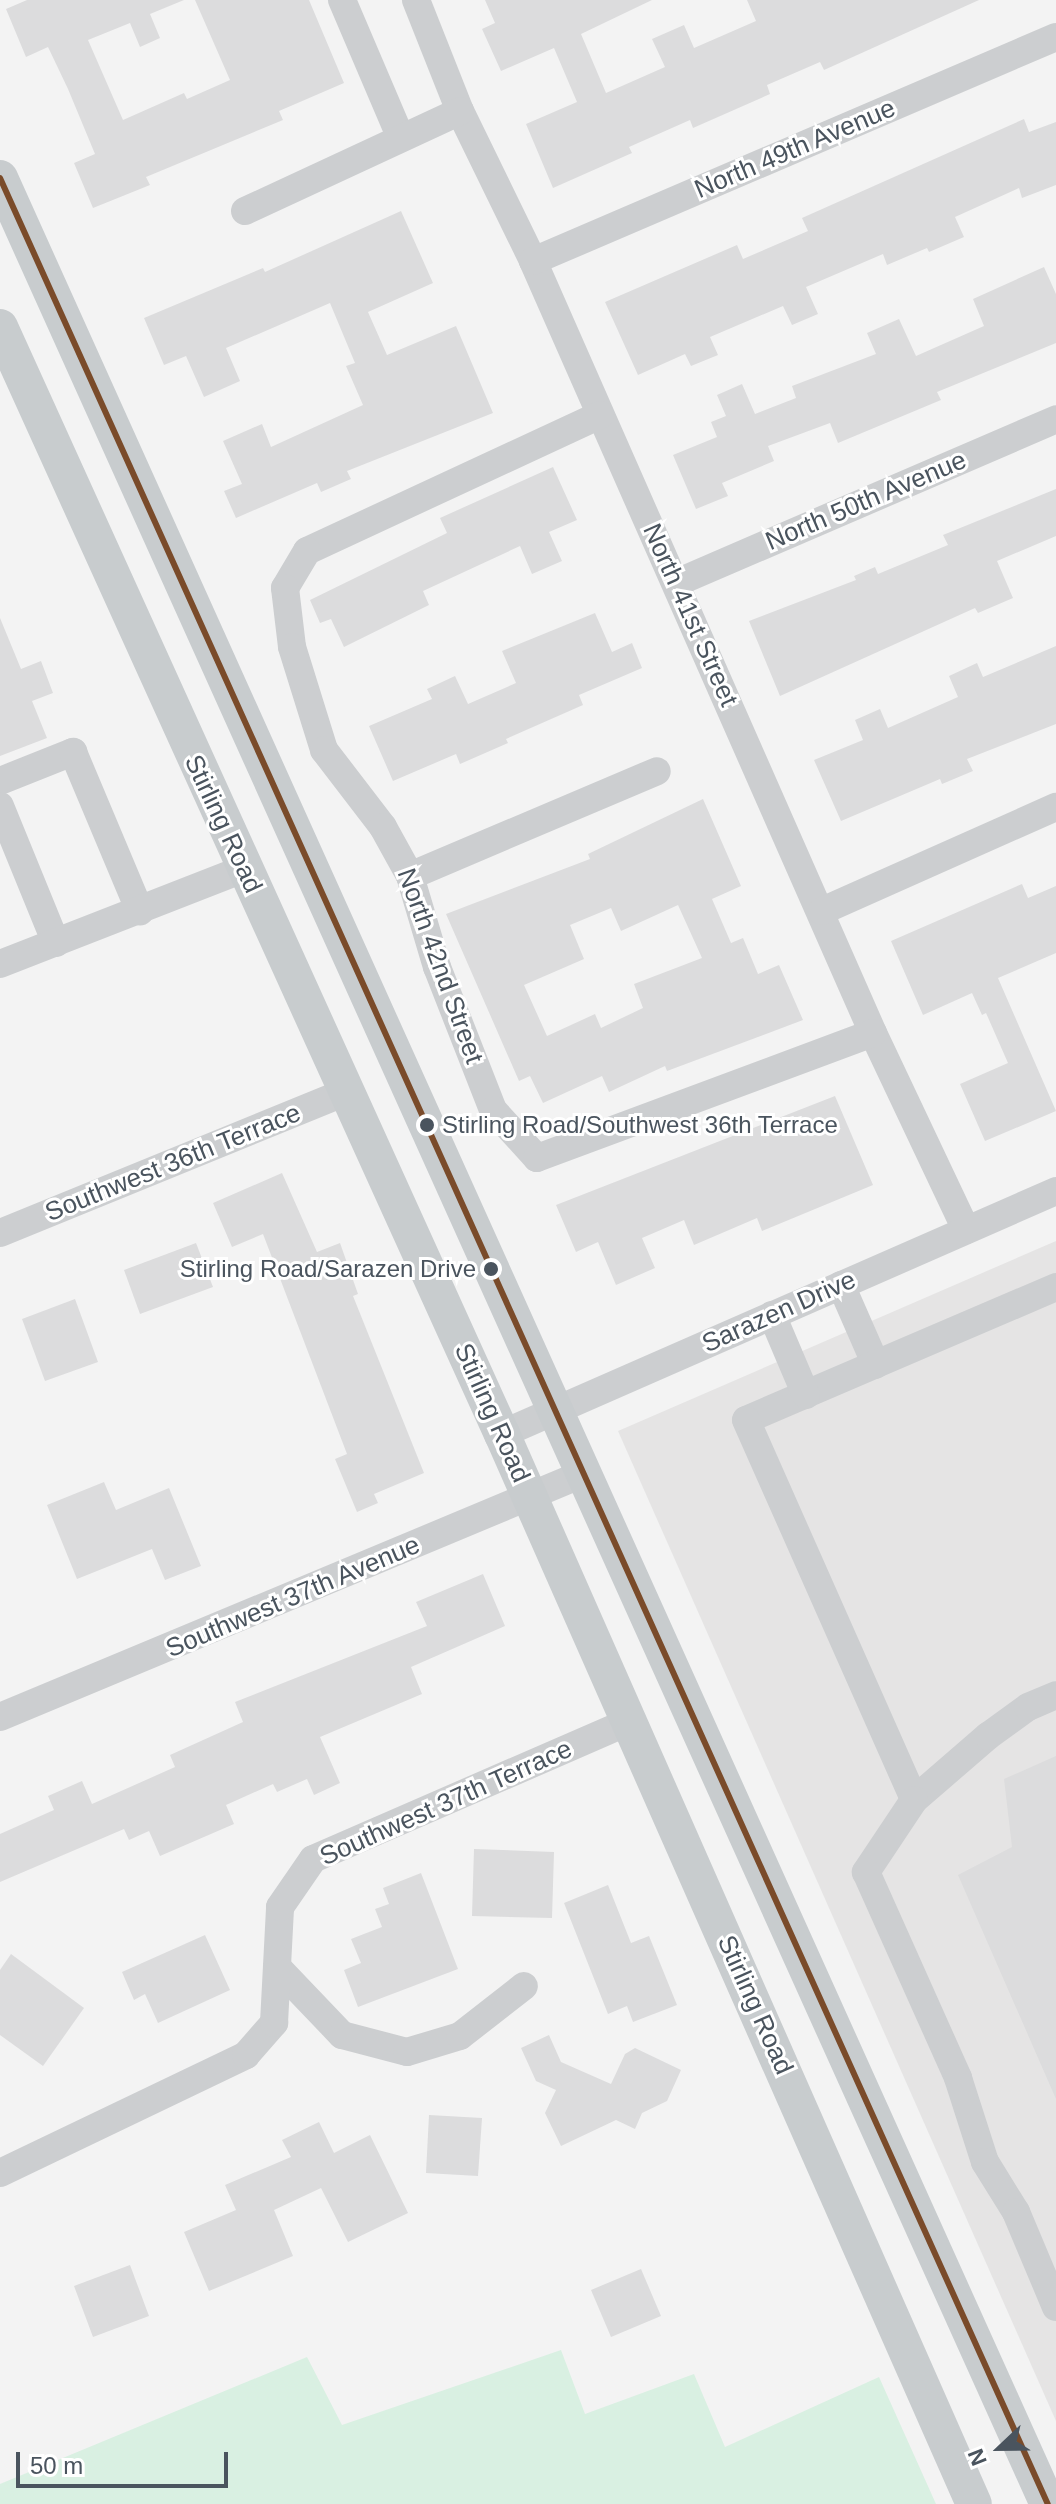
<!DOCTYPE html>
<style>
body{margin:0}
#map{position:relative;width:1056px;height:2504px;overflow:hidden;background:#f3f3f3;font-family:Arial,sans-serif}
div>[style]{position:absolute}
.education>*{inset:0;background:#e5e4e4}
.green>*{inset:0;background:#d9f0e2}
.building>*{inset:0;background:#dcdcdd}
.minor>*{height:28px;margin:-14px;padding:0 14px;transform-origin:14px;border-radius:14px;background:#ccced0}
.major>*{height:36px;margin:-18px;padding:0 18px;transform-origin:18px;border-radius:18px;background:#c8ccce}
.bus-1>*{height:6px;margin:-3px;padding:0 3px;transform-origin:3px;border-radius:3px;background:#7a4b2a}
.dots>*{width:22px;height:22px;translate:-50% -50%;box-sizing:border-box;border:4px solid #fff;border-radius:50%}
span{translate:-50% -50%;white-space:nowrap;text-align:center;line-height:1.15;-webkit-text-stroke:6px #fff;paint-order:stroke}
.bus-label{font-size:24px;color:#4a545e}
.left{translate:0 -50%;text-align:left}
.right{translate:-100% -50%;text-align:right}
.street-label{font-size:26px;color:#4a545e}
.north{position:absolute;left:960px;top:2408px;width:80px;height:80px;-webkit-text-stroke:6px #fff;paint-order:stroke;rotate:248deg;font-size:22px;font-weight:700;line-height:32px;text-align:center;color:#4a545e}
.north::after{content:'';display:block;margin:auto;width:28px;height:36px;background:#4a545e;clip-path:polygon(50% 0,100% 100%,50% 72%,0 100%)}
.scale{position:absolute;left:16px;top:2452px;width:212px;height:36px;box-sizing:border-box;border:4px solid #4a545e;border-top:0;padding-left:10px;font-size:24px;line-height:28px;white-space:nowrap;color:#4a545e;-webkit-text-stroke:6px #fff;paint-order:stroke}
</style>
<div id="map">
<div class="education">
<div style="clip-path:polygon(1056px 1241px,1056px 2421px,618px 1431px)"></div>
</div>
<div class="green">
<div style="clip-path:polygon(561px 2350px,585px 2414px,694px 2374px,725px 2447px,879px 2377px,936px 2504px,0 2504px,0 2484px,307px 2357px,342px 2425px)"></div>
</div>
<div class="building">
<div style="clip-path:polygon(27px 0,184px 0,150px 14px,160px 38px,140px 47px,130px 23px,88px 40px,123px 120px,184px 93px,187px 99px,230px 80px,195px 0,309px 0,344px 83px,279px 111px,283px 120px,146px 177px,150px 185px,93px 208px,74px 163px,95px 154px,68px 89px,48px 47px,26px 57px,6px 9px)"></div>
<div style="clip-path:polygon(485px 0,652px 0,581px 34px,606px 93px,665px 67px,652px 39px,684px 25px,694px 48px,756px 21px,747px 0,979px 0,824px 70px,820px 62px,767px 85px,770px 94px,693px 128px,690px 120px,629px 147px,632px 153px,553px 188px,526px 124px,577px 102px,554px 48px,501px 71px,482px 29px,495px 23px)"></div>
<div style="clip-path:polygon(1024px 119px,1029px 132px,1056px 122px,1056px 185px,1022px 198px,1019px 188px,955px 217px,964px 237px,929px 252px,927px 248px,887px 265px,883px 254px,806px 287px,818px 314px,792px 325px,783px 306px,710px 337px,718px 355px,691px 366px,685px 354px,638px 375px,605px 302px,737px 245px,743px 259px,808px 231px,802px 218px)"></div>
<div style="clip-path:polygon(401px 211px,433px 283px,368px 312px,387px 355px,456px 326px,493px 413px,347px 471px,351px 479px,321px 492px,317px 483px,236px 518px,224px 491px,242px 484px,223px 441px,262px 424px,271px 447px,363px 405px,346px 366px,355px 363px,330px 303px,226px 348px,240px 381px,204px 397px,186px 356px,164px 365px,144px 318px,263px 268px,265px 272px)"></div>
<div style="clip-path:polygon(1044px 267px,1056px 294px,1056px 343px,937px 392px,941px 400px,838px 443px,830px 423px,768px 446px,774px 461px,722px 483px,728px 496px,696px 509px,673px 455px,717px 437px,711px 422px,726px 416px,717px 395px,742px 384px,755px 414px,796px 398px,792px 386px,876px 354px,867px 333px,899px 319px,916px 356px,984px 326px,973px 299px)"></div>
<div style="clip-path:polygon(553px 467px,577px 520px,549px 532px,562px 561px,532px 574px,520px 546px,423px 591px,429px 605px,344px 647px,331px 619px,320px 623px,310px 600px,447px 533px,440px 518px)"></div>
<div style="clip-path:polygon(1056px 489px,1056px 536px,997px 561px,1013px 598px,978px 613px,975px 608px,780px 696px,749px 621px,856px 580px,854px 576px,875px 567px,878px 574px,948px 545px,943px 535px)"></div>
<div style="clip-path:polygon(595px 613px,612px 652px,632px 643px,642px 668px,579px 695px,583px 705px,506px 739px,508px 743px,460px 764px,456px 754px,393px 781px,369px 726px,432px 699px,427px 689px,455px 676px,468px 704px,516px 683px,502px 651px)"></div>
<div style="clip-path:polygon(0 618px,21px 669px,41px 661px,53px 693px,32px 701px,47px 738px,0 756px)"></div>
<div style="clip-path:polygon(1056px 646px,1056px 724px,967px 759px,973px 771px,942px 784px,940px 779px,841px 821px,814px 760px,863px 740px,855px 720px,880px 709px,888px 728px,958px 697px,949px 676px,977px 663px,983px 677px)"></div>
<div style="clip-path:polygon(evenodd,703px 799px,741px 886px,712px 899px,731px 943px,743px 938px,758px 974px,779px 965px,803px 1020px,667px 1071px,665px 1066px,609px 1092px,602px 1076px,543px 1103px,530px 1076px,519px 1081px,446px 914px,590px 859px,588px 854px,703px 799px,678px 905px,702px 958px,634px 984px,643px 1008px,601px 1028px,595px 1014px,547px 1036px,524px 985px,584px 959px,570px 925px,611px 908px,621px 931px,678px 905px)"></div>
<div style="clip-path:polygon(1022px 884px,1028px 898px,1056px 886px,1056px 953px,998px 978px,1056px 1111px,985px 1141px,960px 1084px,1008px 1063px,986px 1013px,982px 1015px,972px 993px,923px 1015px,891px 941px)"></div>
<div style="clip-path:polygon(835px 1096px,873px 1185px,762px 1231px,757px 1218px,694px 1245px,684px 1220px,642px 1238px,655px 1268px,616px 1285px,598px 1242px,576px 1252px,556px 1205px)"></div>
<div style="clip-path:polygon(282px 1173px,317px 1252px,340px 1243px,358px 1294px,353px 1296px,424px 1473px,374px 1494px,378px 1503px,357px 1512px,335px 1459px,347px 1454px,263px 1234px,232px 1247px,213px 1203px)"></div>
<div style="clip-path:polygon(196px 1243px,213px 1287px,140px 1314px,124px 1270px)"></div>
<div style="clip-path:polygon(75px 1299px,98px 1362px,45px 1381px,22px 1319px)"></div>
<div style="clip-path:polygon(104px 1482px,116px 1510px,169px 1488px,201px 1566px,165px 1580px,152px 1549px,77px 1579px,47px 1505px)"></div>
<div style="clip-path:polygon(483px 1574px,505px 1626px,411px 1667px,422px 1694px,320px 1737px,340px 1783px,314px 1795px,307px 1779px,277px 1792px,273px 1784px,226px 1805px,234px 1824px,160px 1856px,149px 1831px,129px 1840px,124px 1829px,0 1882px,0 1834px,54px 1810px,48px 1796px,82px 1781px,92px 1804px,175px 1767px,170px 1755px,243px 1722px,235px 1702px,427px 1626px,416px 1602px)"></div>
<div style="clip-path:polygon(1056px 1756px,1056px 2099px,958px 1875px,1012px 1847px,1004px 1779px)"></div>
<div style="clip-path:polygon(474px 1849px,554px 1852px,552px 1918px,472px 1916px)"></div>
<div style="clip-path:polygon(421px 1873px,458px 1969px,358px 2007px,344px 1970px,361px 1963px,351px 1939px,382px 1927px,375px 1909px,389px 1904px,383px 1888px)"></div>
<div style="clip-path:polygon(608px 1885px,631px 1943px,649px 1936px,677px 2005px,633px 2022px,627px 2006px,608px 2014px,564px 1903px)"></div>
<div style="clip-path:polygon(205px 1935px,230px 1990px,158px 2023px,145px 1994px,134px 2000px,122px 1972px)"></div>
<div style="clip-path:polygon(11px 1954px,84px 2008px,43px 2066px,0 2035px,0 1970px)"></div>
<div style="clip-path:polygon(549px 2035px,561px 2062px,611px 2084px,625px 2054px,635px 2048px,681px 2070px,667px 2101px,642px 2113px,635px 2129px,616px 2120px,561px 2146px,545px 2113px,556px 2090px,536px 2081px,521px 2048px)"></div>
<div style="clip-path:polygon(429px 2115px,482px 2118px,478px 2176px,426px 2173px)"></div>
<div style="clip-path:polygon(319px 2122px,334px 2153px,370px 2135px,408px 2213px,348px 2242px,321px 2188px,274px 2210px,293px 2256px,209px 2291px,184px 2232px,236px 2210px,225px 2185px,291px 2157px,282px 2140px)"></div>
<div style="clip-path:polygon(130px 2265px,149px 2316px,93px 2337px,74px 2286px)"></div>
<div style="clip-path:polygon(641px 2269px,661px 2316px,611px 2337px,591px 2290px)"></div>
</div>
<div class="minor">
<div style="left:342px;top:0;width:150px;rotate:66.9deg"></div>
<div style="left:416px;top:0;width:119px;rotate:68.4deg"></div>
<div style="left:460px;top:111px;width:167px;rotate:64deg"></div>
<div style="left:533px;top:261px;width:844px;rotate:66.23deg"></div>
<div style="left:873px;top:1033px;width:218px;rotate:64.7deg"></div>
<div style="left:245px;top:211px;width:237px;rotate:-24.9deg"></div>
<div style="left:533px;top:261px;width:569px;rotate:-23.19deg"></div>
<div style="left:600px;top:415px;width:323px;rotate:155.1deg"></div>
<div style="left:307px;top:551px;width:43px;rotate:120.7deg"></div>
<div style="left:285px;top:588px;width:59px;rotate:83.2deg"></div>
<div style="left:292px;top:647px;width:108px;rotate:72.7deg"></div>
<div style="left:324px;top:750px;width:97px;rotate:52.5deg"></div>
<div style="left:383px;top:827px;width:56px;rotate:61.1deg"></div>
<div style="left:410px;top:876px;width:95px;rotate:73.5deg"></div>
<div style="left:437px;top:967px;width:154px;rotate:68.6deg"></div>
<div style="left:493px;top:1110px;width:65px;rotate:47.5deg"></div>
<div style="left:537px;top:1158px;width:358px;rotate:-20.4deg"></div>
<div style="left:676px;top:583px;width:414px;rotate:-23.3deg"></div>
<div style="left:0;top:781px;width:79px;rotate:-21.7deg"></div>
<div style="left:73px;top:752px;width:173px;rotate:67.2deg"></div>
<div style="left:0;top:806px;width:148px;rotate:67.8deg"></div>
<div style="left:410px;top:876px;width:268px;rotate:-23deg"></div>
<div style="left:822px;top:911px;width:256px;rotate:-24deg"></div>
<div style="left:0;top:964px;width:262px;rotate:-21.3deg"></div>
<div style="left:0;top:1233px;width:374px;rotate:-22.2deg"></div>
<div style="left:841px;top:1285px;width:87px;rotate:66.4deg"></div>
<div style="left:1056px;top:1287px;width:337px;rotate:156.8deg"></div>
<div style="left:746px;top:1420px;width:415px;rotate:66.1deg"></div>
<div style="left:914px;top:1800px;width:98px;rotate:-40.9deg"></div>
<div style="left:988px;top:1736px;width:49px;rotate:-35.9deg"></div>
<div style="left:1028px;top:1707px;width:30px;rotate:-23deg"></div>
<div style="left:772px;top:1315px;width:87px;rotate:67deg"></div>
<div style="left:502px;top:1434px;width:605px;rotate:-23.68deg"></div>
<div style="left:0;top:1717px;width:634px;rotate:-22.64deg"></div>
<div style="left:914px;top:1800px;width:87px;rotate:123.7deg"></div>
<div style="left:866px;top:1872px;width:226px;rotate:65.9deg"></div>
<div style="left:958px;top:2078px;width:88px;rotate:72.2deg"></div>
<div style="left:985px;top:2162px;width:59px;rotate:58.2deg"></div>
<div style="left:1016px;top:2212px;width:103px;rotate:67.2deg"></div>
<div style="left:277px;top:1967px;width:94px;rotate:46.3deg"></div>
<div style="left:342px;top:2035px;width:67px;rotate:14.7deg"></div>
<div style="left:407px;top:2052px;width:55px;rotate:-16.8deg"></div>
<div style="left:460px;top:2036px;width:81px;rotate:-38deg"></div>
<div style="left:0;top:2173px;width:273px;rotate:-25.6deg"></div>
<div style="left:246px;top:2055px;width:43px;rotate:-48.8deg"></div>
<div style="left:274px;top:2023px;width:116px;rotate:-87deg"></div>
<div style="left:280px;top:1907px;width:58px;rotate:-55.5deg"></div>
<div style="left:313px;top:1859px;width:346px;rotate:-23.5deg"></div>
</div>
<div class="major">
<div style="left:0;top:178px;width:2551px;rotate:65.75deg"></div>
<div style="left:0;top:327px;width:1216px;rotate:65.61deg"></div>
<div style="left:502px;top:1434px;width:1169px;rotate:66.2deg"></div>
</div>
<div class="bus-1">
<div style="left:0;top:178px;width:2551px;rotate:65.75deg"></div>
</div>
<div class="dots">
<div style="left:427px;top:1125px;background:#4a545e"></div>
<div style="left:491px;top:1269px;background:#4a545e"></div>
</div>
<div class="bus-label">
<span class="left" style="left:442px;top:1125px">Stirling Road/Southwest 36th Terrace</span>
<span class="right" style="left:476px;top:1269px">Stirling Road/Sarazen Drive</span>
</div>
<div class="street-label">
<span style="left:795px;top:149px;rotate:-23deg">North 49th Avenue</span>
<span style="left:866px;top:501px;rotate:-23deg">North 50th Avenue</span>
<span style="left:690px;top:615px;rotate:66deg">North 41st Street</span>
<span style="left:223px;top:824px;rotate:65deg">Stirling Road</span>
<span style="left:440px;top:966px;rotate:70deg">North 42nd Street</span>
<span style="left:173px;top:1163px;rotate:-22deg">Southwest 36th Terrace</span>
<span style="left:779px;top:1312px;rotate:-24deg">Sarazen Drive</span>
<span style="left:492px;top:1413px;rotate:66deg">Stirling Road</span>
<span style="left:293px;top:1597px;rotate:-23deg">Southwest 37th Avenue</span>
<span style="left:446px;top:1803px;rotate:-24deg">Southwest 37th Terrace</span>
<span style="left:755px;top:2005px;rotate:66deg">Stirling Road</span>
</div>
<div class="north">N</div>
<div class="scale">50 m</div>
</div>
